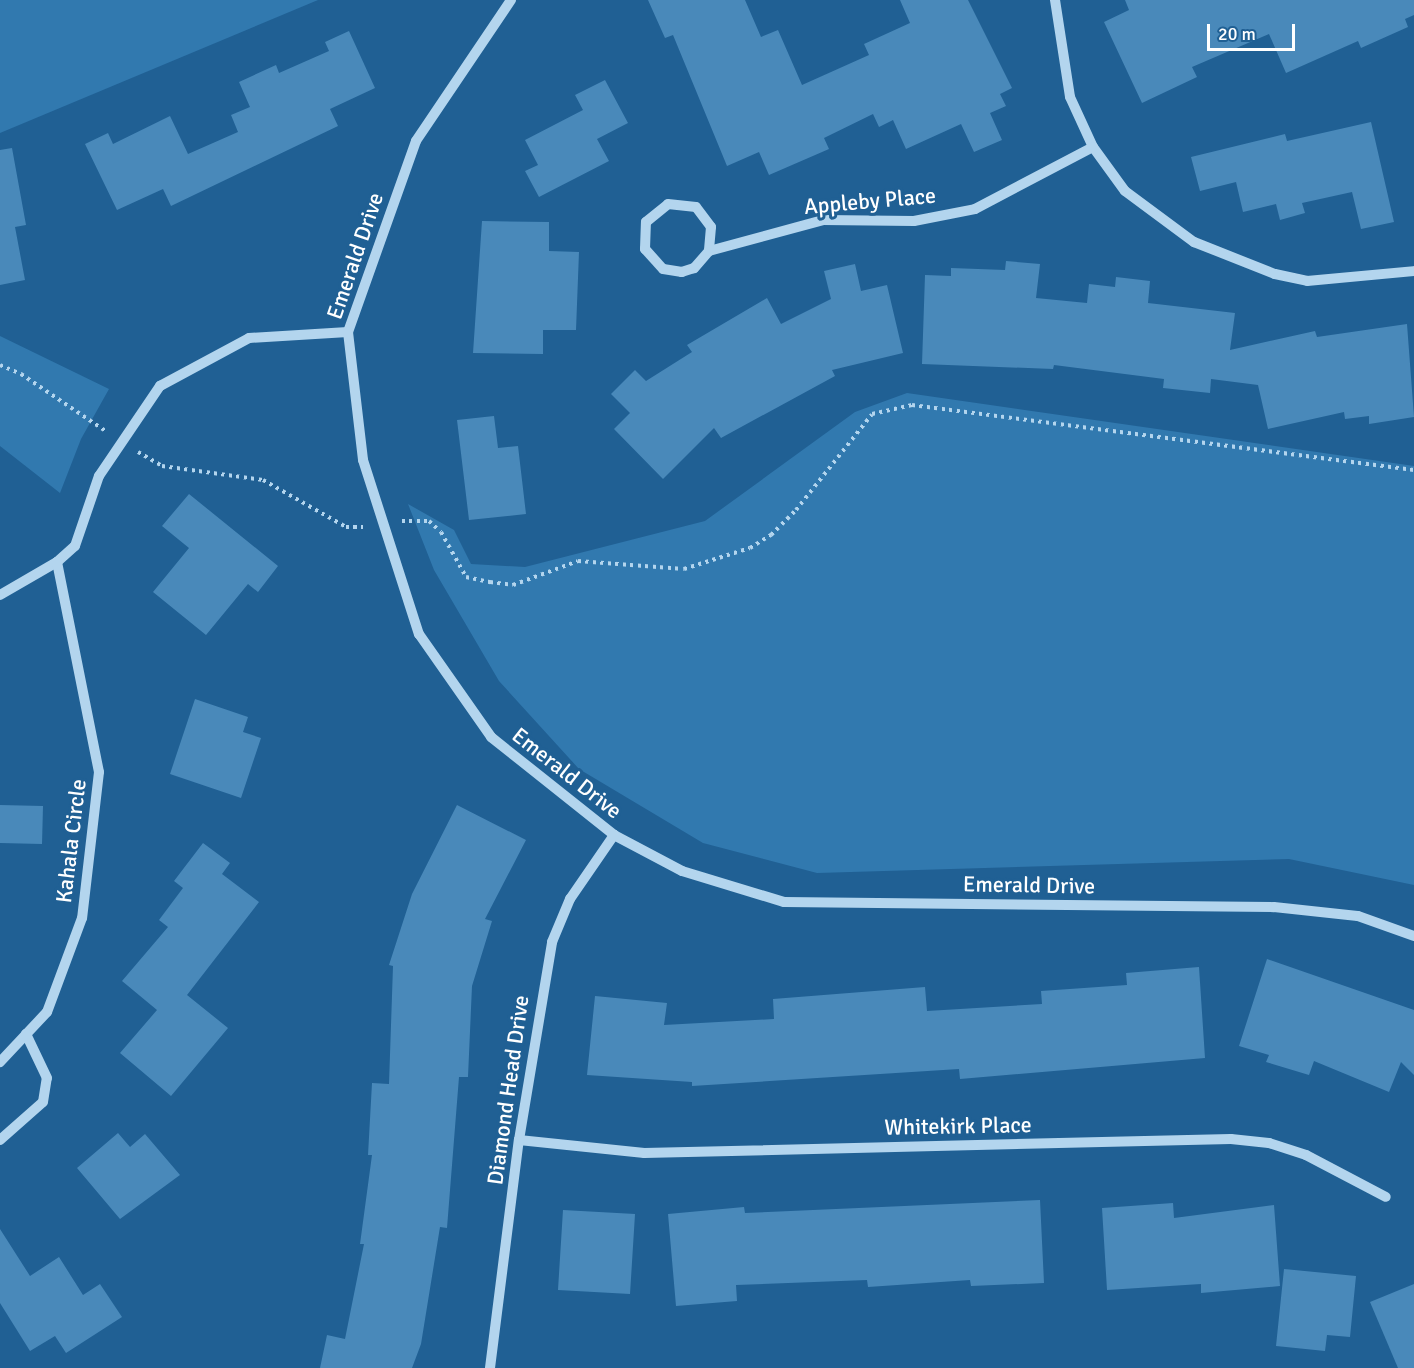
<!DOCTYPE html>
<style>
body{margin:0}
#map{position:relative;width:1414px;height:1368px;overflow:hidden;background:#206094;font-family:Signika,sans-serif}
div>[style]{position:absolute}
.green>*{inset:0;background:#3179af}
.building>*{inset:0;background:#4989ba}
.path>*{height:4px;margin-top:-2px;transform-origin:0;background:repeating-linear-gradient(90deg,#b3d5ee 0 3px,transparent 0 7.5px)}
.minor>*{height:10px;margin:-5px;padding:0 5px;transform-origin:5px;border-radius:5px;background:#b3d5ee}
span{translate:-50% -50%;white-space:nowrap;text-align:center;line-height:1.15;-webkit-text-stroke:6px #206094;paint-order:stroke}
.street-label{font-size:22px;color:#fff}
.scale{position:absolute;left:1207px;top:24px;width:88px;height:27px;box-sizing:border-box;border:3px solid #fff;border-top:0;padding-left:8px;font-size:18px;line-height:21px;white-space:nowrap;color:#fff;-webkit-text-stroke:4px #206094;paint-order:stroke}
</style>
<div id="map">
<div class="green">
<div style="clip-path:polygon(0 0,318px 0,0 133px)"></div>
<div style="clip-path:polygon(0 336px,109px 389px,81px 439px,60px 493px,0 446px)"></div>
<div style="clip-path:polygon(907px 393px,1414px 466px,1414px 885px,1289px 859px,817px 873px,703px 843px,579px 769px,499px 681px,434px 570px,408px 504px,454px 530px,471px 564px,525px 567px,705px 521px,855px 412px)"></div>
</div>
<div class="building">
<div style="clip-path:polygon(648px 0,745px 0,761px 37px,778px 30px,802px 85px,869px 55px,864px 44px,910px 23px,900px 0,968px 0,1012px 88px,1000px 94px,1006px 106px,990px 113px,1002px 140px,974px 152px,961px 124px,906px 149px,893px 120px,879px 127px,873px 114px,824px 138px,829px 149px,769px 175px,759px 152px,727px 166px,673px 35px,665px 38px)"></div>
<div style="clip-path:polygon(1125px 0,1414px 0,1414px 15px,1405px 19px,1408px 27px,1361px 48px,1358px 41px,1286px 73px,1269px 34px,1192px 67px,1197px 77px,1142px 103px,1104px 22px,1129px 10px)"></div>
<div style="clip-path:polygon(349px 31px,375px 88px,330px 109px,338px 126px,171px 206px,163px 189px,117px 210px,85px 144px,108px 133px,113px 144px,170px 116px,188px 154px,238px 132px,231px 115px,250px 107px,239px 82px,276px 65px,279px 73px,329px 51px,325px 42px)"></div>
<div style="clip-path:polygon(605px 80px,628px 123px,597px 139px,609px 161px,539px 197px,525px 171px,538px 165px,525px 140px,583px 110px,575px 95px)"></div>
<div style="clip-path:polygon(1371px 122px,1394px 222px,1361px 229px,1352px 192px,1302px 203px,1305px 213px,1280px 220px,1276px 204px,1243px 212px,1236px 182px,1200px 191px,1191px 157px,1285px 134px,1287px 141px)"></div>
<div style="clip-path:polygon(12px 148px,26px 225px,15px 227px,25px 280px,0 285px,0 150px)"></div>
<div style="clip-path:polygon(482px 221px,549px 222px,549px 251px,579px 252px,576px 330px,543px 330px,543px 354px,473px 353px)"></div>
<div style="clip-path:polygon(1006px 261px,1040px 264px,1036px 298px,1087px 303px,1089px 284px,1115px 287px,1116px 277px,1150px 281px,1148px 303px,1235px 313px,1230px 350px,1315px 331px,1317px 337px,1407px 324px,1414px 417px,1369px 424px,1369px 416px,1345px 419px,1344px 412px,1268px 429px,1258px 385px,1211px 379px,1210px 393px,1163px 388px,1164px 379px,1054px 365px,1053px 369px,922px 364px,925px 275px,951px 276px,951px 268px,1005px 270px)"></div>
<div style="clip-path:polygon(855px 264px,861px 291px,887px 285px,903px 353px,832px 370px,835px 376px,721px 438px,714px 428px,663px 479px,614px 429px,630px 413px,611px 394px,635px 370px,646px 381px,692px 352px,687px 345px,767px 298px,781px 324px,831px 299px,824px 271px)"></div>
<div style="clip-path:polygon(494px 416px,498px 448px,518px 446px,526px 514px,469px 520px,457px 420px)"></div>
<div style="clip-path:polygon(189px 494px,278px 566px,258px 592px,248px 584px,206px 635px,153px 592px,189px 548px,162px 526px)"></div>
<div style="clip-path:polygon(195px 699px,248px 717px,243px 732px,261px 738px,241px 798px,170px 774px)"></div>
<div style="clip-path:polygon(0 805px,43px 806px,42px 844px,0 843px)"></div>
<div style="clip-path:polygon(457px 805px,526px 840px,485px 919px,492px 921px,472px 986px,468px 1077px,459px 1077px,447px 1228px,440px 1227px,421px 1344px,412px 1368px,320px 1368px,327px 1335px,345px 1339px,364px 1244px,360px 1244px,372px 1155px,368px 1155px,372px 1083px,389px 1084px,393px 966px,389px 965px,412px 894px)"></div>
<div style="clip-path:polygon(203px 843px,230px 863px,222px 874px,259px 902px,187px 995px,228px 1028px,171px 1096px,120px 1053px,157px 1010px,122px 981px,168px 927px,159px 920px,183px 888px,174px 881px)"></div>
<div style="clip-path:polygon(1267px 959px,1414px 1010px,1414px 1075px,1401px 1062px,1389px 1092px,1314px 1061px,1309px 1075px,1266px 1062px,1269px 1055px,1239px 1046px)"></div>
<div style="clip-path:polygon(1199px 967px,1205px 1058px,960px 1079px,959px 1069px,692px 1086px,692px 1082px,587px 1075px,595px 996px,667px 1003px,664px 1025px,774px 1019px,773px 999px,925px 987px,927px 1011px,1042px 1004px,1041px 991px,1127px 985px,1126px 973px)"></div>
<div style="clip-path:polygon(118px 1133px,130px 1147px,145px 1134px,180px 1175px,120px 1219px,77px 1168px)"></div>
<div style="clip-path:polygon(1040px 1200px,1044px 1283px,971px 1286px,970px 1280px,868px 1287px,867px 1280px,736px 1285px,737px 1301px,676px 1306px,668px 1214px,744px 1207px,745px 1213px)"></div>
<div style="clip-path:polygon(1173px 1203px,1174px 1218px,1274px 1205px,1280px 1286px,1201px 1293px,1201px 1284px,1107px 1290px,1102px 1208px)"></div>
<div style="clip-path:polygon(563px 1210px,635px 1214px,630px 1294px,558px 1290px)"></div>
<div style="clip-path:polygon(0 1229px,30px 1276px,59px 1257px,83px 1295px,100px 1284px,122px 1317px,66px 1353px,55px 1336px,30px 1351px,0 1303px)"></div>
<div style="clip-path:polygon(1284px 1269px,1356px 1276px,1350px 1337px,1327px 1335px,1325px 1351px,1276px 1346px)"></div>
<div style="clip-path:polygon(1414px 1284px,1414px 1368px,1398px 1368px,1370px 1302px)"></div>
</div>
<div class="path">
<div style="left:0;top:365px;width:23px;rotate:23deg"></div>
<div style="left:21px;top:374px;width:104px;rotate:34deg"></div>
<div style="left:138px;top:452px;width:28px;rotate:30deg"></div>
<div style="left:162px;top:466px;width:102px;rotate:7.9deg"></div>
<div style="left:263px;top:480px;width:95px;rotate:29.5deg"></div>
<div style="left:346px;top:527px;width:17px"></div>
<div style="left:402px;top:521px;width:27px"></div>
<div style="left:429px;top:521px;width:16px;rotate:43deg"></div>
<div style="left:441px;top:532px;width:51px;rotate:60.9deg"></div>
<div style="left:466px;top:577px;width:25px;rotate:12deg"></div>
<div style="left:490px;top:582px;width:23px;rotate:7deg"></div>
<div style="left:513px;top:585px;width:69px;rotate:-20.3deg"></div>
<div style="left:578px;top:561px;width:106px;rotate:4.3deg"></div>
<div style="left:684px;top:569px;width:69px;rotate:-17.7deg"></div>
<div style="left:750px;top:548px;width:25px;rotate:-32deg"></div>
<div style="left:771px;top:535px;width:35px;rotate:-45deg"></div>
<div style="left:796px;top:510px;width:122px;rotate:-51.6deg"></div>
<div style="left:872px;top:414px;width:41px;rotate:-12.7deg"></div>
<div style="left:912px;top:405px;width:506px;rotate:7.38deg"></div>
</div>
<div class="minor">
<div style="left:511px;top:0;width:170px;rotate:124deg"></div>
<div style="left:416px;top:141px;width:203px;rotate:109.6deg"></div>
<div style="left:348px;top:332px;width:129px;rotate:83.3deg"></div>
<div style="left:363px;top:460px;width:183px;rotate:72.2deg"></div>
<div style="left:419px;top:634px;width:126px;rotate:55deg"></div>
<div style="left:491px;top:737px;width:157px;rotate:38.5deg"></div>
<div style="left:614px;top:835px;width:77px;rotate:27.9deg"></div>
<div style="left:682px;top:871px;width:107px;rotate:16.9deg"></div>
<div style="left:784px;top:902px;width:490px;rotate:0.6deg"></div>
<div style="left:1274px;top:907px;width:84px;rotate:6.1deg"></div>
<div style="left:1358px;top:916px;width:59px;rotate:19.7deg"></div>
<div style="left:1055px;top:0;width:98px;rotate:81.2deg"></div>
<div style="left:1070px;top:97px;width:55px;rotate:65.3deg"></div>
<div style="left:1093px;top:147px;width:54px;rotate:54deg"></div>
<div style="left:1125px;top:191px;width:86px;rotate:36.5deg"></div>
<div style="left:1194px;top:242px;width:87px;rotate:21.6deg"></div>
<div style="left:1275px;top:274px;width:33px;rotate:12deg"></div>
<div style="left:1307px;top:281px;width:107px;rotate:-5.3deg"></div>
<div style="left:709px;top:251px;width:23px;rotate:131deg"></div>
<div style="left:694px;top:268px;width:13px;rotate:162deg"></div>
<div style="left:682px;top:272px;width:19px;rotate:-171deg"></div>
<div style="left:663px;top:269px;width:27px;rotate:-132deg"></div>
<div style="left:645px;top:249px;width:27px;rotate:-88deg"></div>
<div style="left:646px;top:222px;width:28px;rotate:-39deg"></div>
<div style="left:668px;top:204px;width:28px;rotate:6deg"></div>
<div style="left:696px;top:207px;width:25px;rotate:53deg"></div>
<div style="left:711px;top:227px;width:24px;rotate:95deg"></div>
<div style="left:709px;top:251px;width:118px;rotate:-15.2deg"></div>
<div style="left:823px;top:220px;width:91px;rotate:0.6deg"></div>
<div style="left:914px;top:221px;width:62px;rotate:-11.1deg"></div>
<div style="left:975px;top:209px;width:133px;rotate:-27.7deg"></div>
<div style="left:57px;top:562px;width:24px;rotate:-42deg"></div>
<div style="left:75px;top:546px;width:74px;rotate:-71.1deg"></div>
<div style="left:99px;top:476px;width:109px;rotate:-55.9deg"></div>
<div style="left:160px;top:386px;width:101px;rotate:-28.3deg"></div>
<div style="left:249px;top:338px;width:99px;rotate:-3.5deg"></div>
<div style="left:0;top:595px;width:66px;rotate:-30.1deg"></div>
<div style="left:57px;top:562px;width:214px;rotate:78.7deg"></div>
<div style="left:99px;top:772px;width:147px;rotate:96.6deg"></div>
<div style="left:82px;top:918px;width:100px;rotate:110.4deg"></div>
<div style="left:47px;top:1012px;width:69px;rotate:133.2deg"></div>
<div style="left:0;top:1140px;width:57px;rotate:-41.5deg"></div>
<div style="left:43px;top:1102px;width:24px;rotate:-81deg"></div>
<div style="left:47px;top:1078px;width:49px;rotate:-115.5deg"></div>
<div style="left:519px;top:1140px;width:126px;rotate:5.9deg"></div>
<div style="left:644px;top:1153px;width:587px;rotate:-1.37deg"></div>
<div style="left:1231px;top:1139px;width:38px;rotate:6deg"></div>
<div style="left:1269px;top:1143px;width:39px;rotate:18deg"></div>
<div style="left:1306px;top:1155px;width:90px;rotate:27.7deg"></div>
<div style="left:490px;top:1368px;width:230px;rotate:-82.8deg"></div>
<div style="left:519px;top:1140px;width:201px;rotate:-80.5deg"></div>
<div style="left:552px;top:942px;width:47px;rotate:-67.3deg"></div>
<div style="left:570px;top:899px;width:78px;rotate:-55.5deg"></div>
</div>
<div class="street-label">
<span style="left:870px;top:201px;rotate:-5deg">Appleby Place</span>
<span style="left:355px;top:256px;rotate:-71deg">Emerald Drive</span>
<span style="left:567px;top:773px;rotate:38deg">Emerald Drive</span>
<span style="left:71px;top:841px;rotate:-83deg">Kahala Circle</span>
<span style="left:1029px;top:885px;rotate:1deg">Emerald Drive</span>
<span style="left:508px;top:1090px;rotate:-82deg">Diamond Head Drive</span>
<span style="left:958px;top:1126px;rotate:-1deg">Whitekirk Place</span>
</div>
<div class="scale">20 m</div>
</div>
